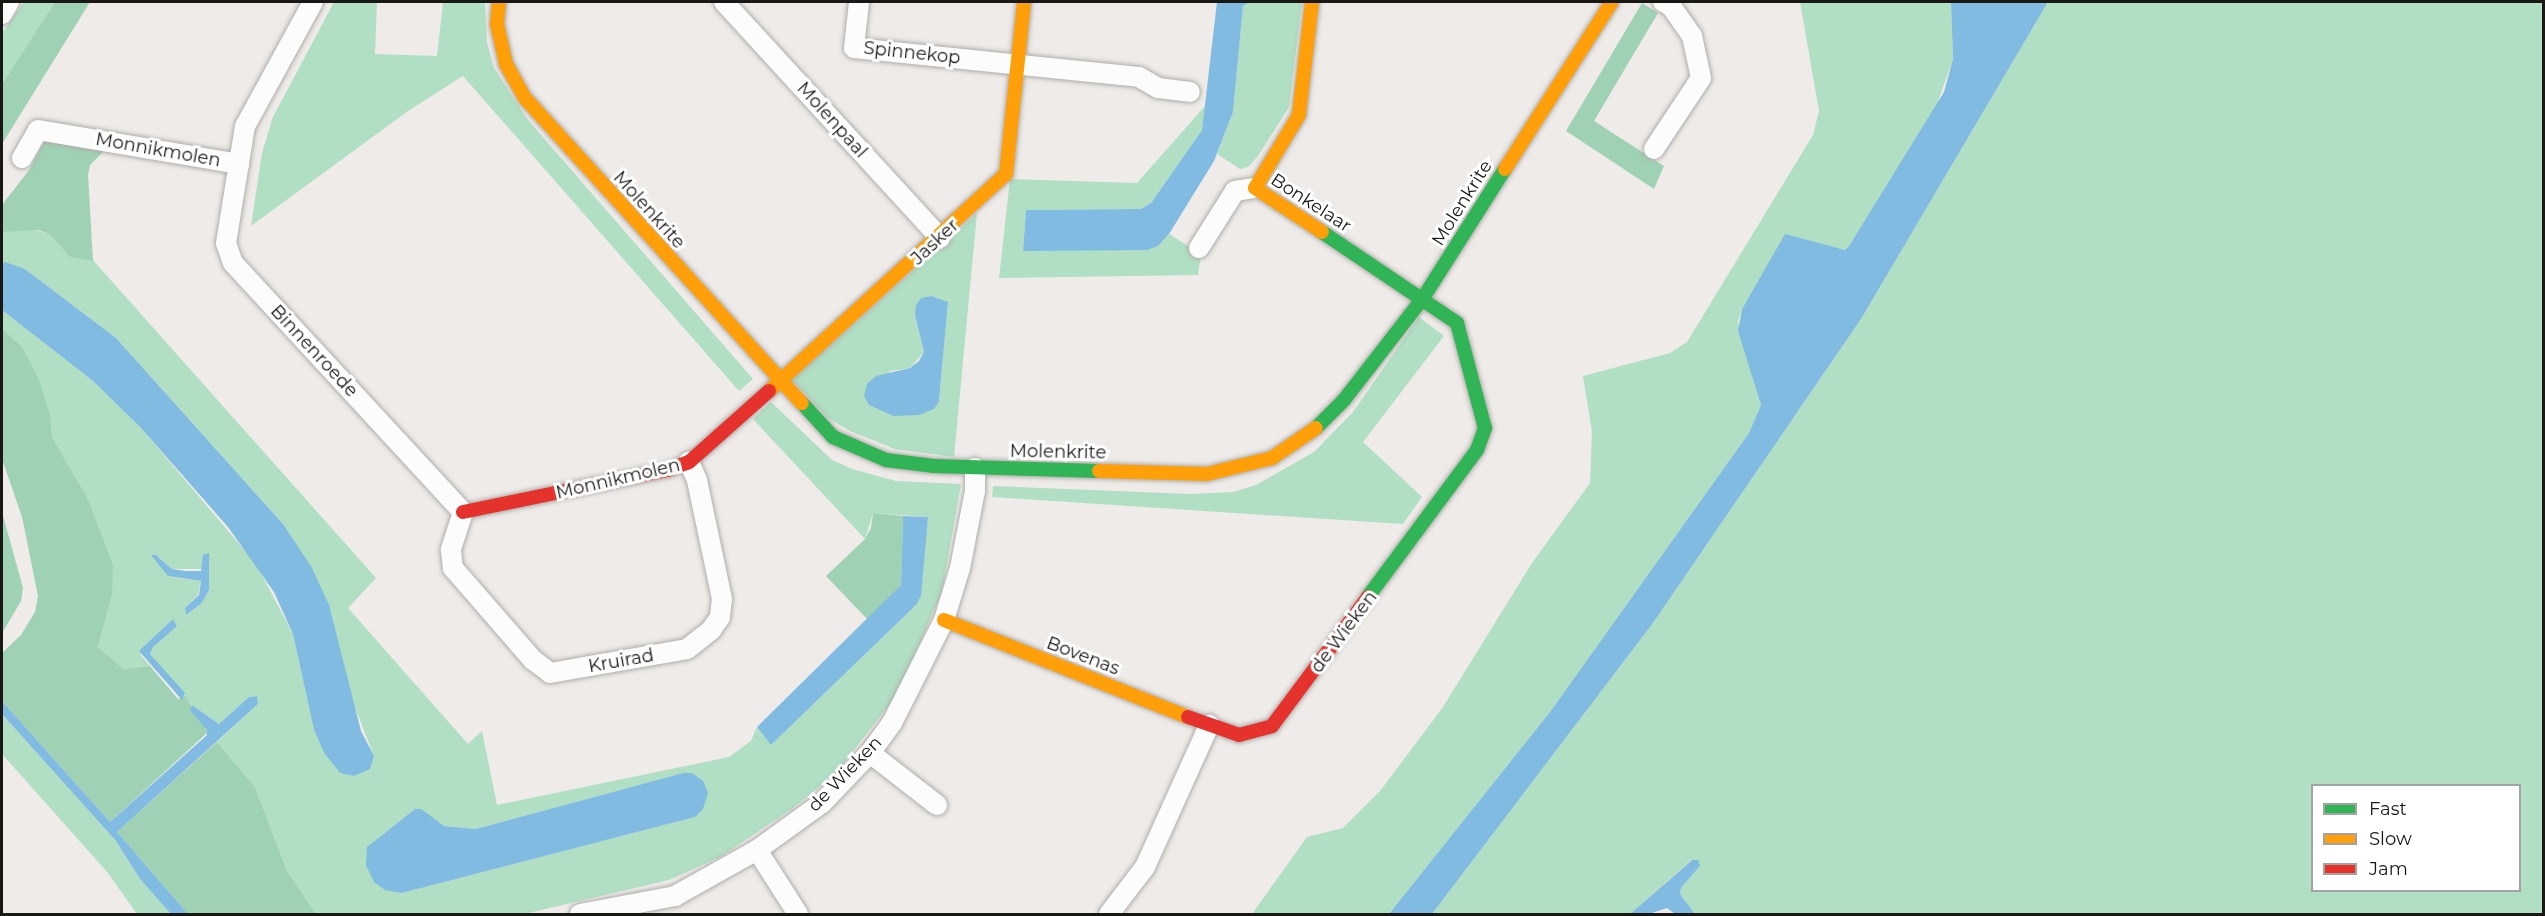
<!DOCTYPE html>
<style>
body{margin:0}
#map{position:relative;width:2545px;height:916px;overflow:hidden;background:#eeebe8;font-family:Montserrat,sans-serif}
div>[style]{position:absolute}
.green>*{inset:0;background:#b0dfc3}
.forest>*{inset:0;background:#9fd1b4}
.water>*{inset:0;background:#81bbe2}
.roads{filter:drop-shadow(0 0 2px #afadaa) drop-shadow(0 0 2px #afadaa)}
.street>*{height:20px;margin:-10px;padding:0 10px;transform-origin:10px;border-radius:10px;background:#fcfcfc}
.fast>*{height:14px;margin:-7px;padding:0 7px;transform-origin:7px;border-radius:7px;background:#30b455}
.slow>*{height:14px;margin:-7px;padding:0 7px;transform-origin:7px;border-radius:7px;background:#ff9f0a}
.jam>*{height:14px;margin:-7px;padding:0 7px;transform-origin:7px;border-radius:7px;background:#e5322d}
span{translate:-50% -50%;white-space:nowrap;text-align:center;line-height:1.15;-webkit-text-stroke:6px #fff;paint-order:stroke}
.street-label{font-size:18px;color:#1a1815}
.frame{position:absolute;inset:0;border:3px solid #1a1815;pointer-events:none}
.legend{position:absolute;left:2311px;top:784px;width:210px;height:108px;box-sizing:border-box;background:#fff;border:2px solid #a3a3a1;margin:0;padding:8px 10px;list-style:none;font-size:18px;color:#1a1815}
.legend li{display:flex;align-items:center;gap:12px;height:30px}
.legend b{width:30px;border:2px solid #a3a3a1}
</style>
<div id="map">
<div class="green">
<div style="clip-path:polygon(24px 2px,55px 2px,2px 84px,2px 33px)"></div>
<div style="clip-path:polygon(334px 2px,377px 2px,375px 54px,437px 56px,443px 2px,485px 2px,487px 43px,494px 68px,528px 120px,753px 379px,739px 391px,463px 76px,408px 111px,251px 226px,262px 153px,273px 117px)"></div>
<div style="clip-path:polygon(1249px 2px,1302px 2px,1289px 107px,1258px 156px,1248px 167px,1240px 169px,1217px 154px,1233px 112px,1243px 5px)"></div>
<div style="clip-path:polygon(1800px 2px,1951px 2px,1953px 59px,1936px 107px,1849px 246px,1845px 250px,1785px 235px,1742px 309px,1738px 321px,1761px 405px,1749px 433px,1550px 712px,1389px 914px,1252px 914px,1307px 837px,1343px 828px,1380px 791px,1443px 707px,1532px 563px,1590px 483px,1592px 432px,1583px 376px,1670px 353px,1687px 342px,1813px 135px,1819px 111px)"></div>
<div style="clip-path:polygon(evenodd,2048px 2px,2543px 2px,2543px 914px,1695px 914px,1680px 894px,1681px 888px,1700px 866px,1691px 860px,1630px 914px,1432px 914px,1653px 623px,1861px 319px,2048px 2px,2312px 786px,2520px 786px,2520px 890px,2312px 890px,2312px 786px)"></div>
<div style="clip-path:polygon(1206px 105px,1202px 130px,1151px 203px,1141px 209px,1026px 210px,1023px 251px,1158px 246px,1169px 234px,1201px 254px,1198px 275px,999px 278px,1010px 179px,1137px 183px)"></div>
<div style="clip-path:polygon(evenodd,977px 213px,954px 457px,895px 449px,850px 431px,828px 418px,792px 380px,977px 213px,948px 302px,939px 401px,893px 416px,869px 405px,890px 371px,910px 368px,924px 352px,915px 315px,948px 302px)"></div>
<div style="clip-path:polygon(evenodd,31px 229px,49px 234px,70px 257px,92px 259px,376px 578px,348px 608px,468px 744px,482px 731px,497px 805px,729px 757px,751px 741px,757px 727px,771px 745px,916px 605px,928px 517px,873px 513px,865px 539px,753px 419px,771px 402px,832px 460px,852px 469px,896px 481px,961px 484px,942px 592px,897px 695px,834px 775px,793px 808px,720px 857px,669px 880px,524px 914px,316px 914px,287px 871px,255px 787px,217px 742px,258px 704px,257px 696px,249px 697px,219px 724px,192px 705px,150px 654px,152px 647px,177px 626px,173px 619px,140px 654px,150px 666px,124px 669px,98px 647px,112px 595px,107px 551px,96px 530px,87px 497px,52px 437px,51px 419px,22px 347px,2px 328px,2px 310px,93px 381px,141px 428px,256px 564px,293px 634px,314px 730px,324px 753px,340px 773px,354px 776px,369px 769px,374px 756px,283px 524px,116px 338px,25px 269px,2px 263px,2px 232px,31px 229px,156px 555px,172px 569px,202px 569px,209px 590px,202px 603px,186px 615px,185px 608px,198px 595px,201px 581px,171px 577px,156px 555px,31px 229px,683px 773px,695px 817px,402px 893px,367px 847px,415px 809px,444px 826px,476px 829px,683px 773px)"></div>
<div style="clip-path:polygon(1419px 317px,1444px 336px,1363px 442px,1422px 497px,1403px 524px,992px 497px,993px 486px,1190px 494px,1233px 492px,1256px 485px,1314px 452px,1353px 412px)"></div>
<div style="clip-path:polygon(2px 714px,116px 841px,140px 879px,171px 914px,137px 914px,108px 873px,2px 754px)"></div>
</div>
<div class="forest">
<div style="clip-path:polygon(55px 2px,90px 2px,2px 144px,2px 84px)"></div>
<div style="clip-path:polygon(1642px 3px,1658px 13px,1594px 121px,1664px 166px,1654px 189px,1566px 131px)"></div>
<div style="clip-path:polygon(45px 140px,105px 150px,90px 165px,88px 175px,93px 261px,70px 257px,49px 234px,38px 230px,2px 232px,2px 205px,29px 170px)"></div>
<div style="clip-path:polygon(2px 328px,22px 347px,39px 380px,51px 419px,52px 437px,87px 497px,113px 565px,112px 595px,98px 647px,124px 669px,150px 666px,178px 699px,185px 696px,188px 700px,208px 732px,110px 822px,2px 701px,2px 653px,21px 635px,35px 612px,38px 596px,22px 517px,2px 459px)"></div>
<div style="clip-path:polygon(2px 512px,23px 588px,21px 601px,2px 633px)"></div>
<div style="clip-path:polygon(873px 513px,903px 516px,901px 585px,868px 620px,826px 576px,865px 539px,871px 528px)"></div>
<div style="clip-path:polygon(217px 742px,255px 787px,287px 871px,316px 914px,188px 914px,117px 832px)"></div>
</div>
<div class="water">
<div style="clip-path:polygon(1217px 2px,1249px 2px,1243px 6px,1233px 112px,1214px 161px,1169px 234px,1158px 246px,1147px 250px,1023px 251px,1026px 210px,1141px 209px,1151px 203px,1202px 130px)"></div>
<div style="clip-path:polygon(1951px 2px,2048px 2px,1861px 319px,1653px 623px,1432px 914px,1389px 914px,1550px 712px,1749px 433px,1761px 405px,1738px 331px,1742px 309px,1785px 234px,1845px 250px,1849px 246px,1944px 92px,1953px 59px)"></div>
<div style="clip-path:polygon(5px 262px,25px 269px,116px 338px,283px 524px,312px 568px,329px 605px,361px 731px,374px 756px,370px 769px,354px 776px,340px 773px,324px 753px,314px 730px,293px 634px,274px 592px,228px 527px,141px 428px,93px 381px,2px 310px,2px 263px)"></div>
<div style="clip-path:polygon(931px 296px,948px 302px,939px 401px,934px 409px,919px 415px,893px 416px,869px 405px,864px 396px,867px 384px,876px 376px,910px 368px,919px 361px,924px 352px,915px 315px,916px 305px,921px 298px)"></div>
<div style="clip-path:polygon(903px 516px,928px 517px,921px 596px,916px 605px,771px 745px,757px 727px,901px 585px)"></div>
<div style="clip-path:polygon(209px 553px,209px 590px,202px 603px,186px 615px,185px 608px,199px 595px,201px 581px,168px 576px,151px 555px,156px 555px,172px 569px,185px 571px,201px 571px,203px 555px)"></div>
<div style="clip-path:polygon(173px 619px,177px 626px,153px 647px,150px 654px,185px 693px,182px 700px,139px 651px)"></div>
<div style="clip-path:polygon(257px 696px,258px 704px,117px 832px,188px 914px,171px 914px,140px 879px,116px 841px,2px 714px,2px 701px,110px 822px,207px 735px,207px 730px,190px 710px,192px 705px,219px 724px,249px 697px)"></div>
<div style="clip-path:polygon(683px 773px,692px 773px,703px 781px,708px 793px,703px 809px,695px 817px,402px 893px,385px 890px,374px 882px,366px 865px,367px 847px,415px 809px,421px 809px,444px 826px,476px 829px)"></div>
<div style="clip-path:polygon(1692px 860px,1698px 860px,1700px 866px,1681px 888px,1680px 894px,1695px 914px,1675px 914px,1667px 908px,1649px 914px,1630px 914px)"></div>
</div>
<div class="roads">
<div class="street">
<div style="left:313px;top:2px;width:141px;rotate:118.7deg"></div>
<div style="left:245px;top:126px;width:119px;rotate:99.2deg"></div>
<div style="left:226px;top:243px;width:21px;rotate:71deg"></div>
<div style="left:233px;top:263px;width:339px;rotate:47.3deg"></div>
<div style="left:463px;top:512px;width:40px;rotate:108deg"></div>
<div style="left:451px;top:550px;width:18px;rotate:84deg"></div>
<div style="left:453px;top:568px;width:122px;rotate:49deg"></div>
<div style="left:533px;top:660px;width:21px;rotate:37deg"></div>
<div style="left:550px;top:673px;width:139px;rotate:-9.9deg"></div>
<div style="left:687px;top:649px;width:31px;rotate:-38deg"></div>
<div style="left:711px;top:630px;width:16px;rotate:-55deg"></div>
<div style="left:720px;top:617px;width:18px;rotate:-84deg"></div>
<div style="left:722px;top:599px;width:122px;rotate:-101.9deg"></div>
<div style="left:697px;top:480px;width:20px;rotate:-114deg"></div>
<div style="left:724px;top:2px;width:320px;rotate:47.5deg"></div>
<div style="left:859px;top:2px;width:46px;rotate:96.2deg"></div>
<div style="left:854px;top:48px;width:286px;rotate:5.8deg"></div>
<div style="left:1139px;top:77px;width:22px;rotate:30deg"></div>
<div style="left:1158px;top:88px;width:32px;rotate:7deg"></div>
<div style="left:2px;top:14px;width:14px;rotate:-60deg"></div>
<div style="left:1654px;top:149px;width:85px;rotate:-56.5deg"></div>
<div style="left:1701px;top:78px;width:43px;rotate:-102.1deg"></div>
<div style="left:1692px;top:36px;width:37px;rotate:-125deg"></div>
<div style="left:1671px;top:6px;width:9px;rotate:-153deg"></div>
<div style="left:22px;top:158px;width:32px;rotate:-60deg"></div>
<div style="left:38px;top:130px;width:204px;rotate:9.6deg"></div>
<div style="left:1199px;top:248px;width:67px;rotate:-57.7deg"></div>
<div style="left:1235px;top:191px;width:20px;rotate:-9deg"></div>
<div style="left:870px;top:753px;width:85px;rotate:37.8deg"></div>
<div style="left:757px;top:850px;width:76px;rotate:57.4deg"></div>
<div style="left:580px;top:914px;width:97px;rotate:-10.7deg"></div>
<div style="left:675px;top:896px;width:94px;rotate:-29.3deg"></div>
<div style="left:757px;top:850px;width:80px;rotate:-35.9deg"></div>
<div style="left:822px;top:803px;width:69px;rotate:-46.2deg"></div>
<div style="left:870px;top:753px;width:37px;rotate:-54deg"></div>
<div style="left:892px;top:723px;width:115px;rotate:-63.2deg"></div>
<div style="left:944px;top:620px;width:54px;rotate:-72.9deg"></div>
<div style="left:960px;top:568px;width:78px;rotate:-79deg"></div>
<div style="left:975px;top:491px;width:23px;rotate:-90deg"></div>
<div style="left:1109px;top:914px;width:59px;rotate:-52.5deg"></div>
<div style="left:1145px;top:867px;width:156px;rotate:-65.7deg"></div>
</div>
<div class="fast">
<div style="left:1322px;top:232px;width:163px;rotate:34deg"></div>
<div style="left:1457px;top:323px;width:109px;rotate:75.1deg"></div>
<div style="left:1485px;top:428px;width:23px;rotate:110deg"></div>
<div style="left:1477px;top:450px;width:183px;rotate:126.6deg"></div>
<div style="left:802px;top:403px;width:46px;rotate:47.6deg"></div>
<div style="left:833px;top:437px;width:58px;rotate:23.5deg"></div>
<div style="left:886px;top:460px;width:48px;rotate:7.1deg"></div>
<div style="left:934px;top:466px;width:165px;rotate:1.7deg"></div>
<div style="left:1316px;top:428px;width:40px;rotate:-45deg"></div>
<div style="left:1344px;top:400px;width:129px;rotate:-52.2deg"></div>
<div style="left:1423px;top:298px;width:153px;rotate:-57.6deg"></div>
</div>
<div class="slow">
<div style="left:499px;top:2px;width:22px;rotate:95deg"></div>
<div style="left:497px;top:24px;width:41px;rotate:77.3deg"></div>
<div style="left:506px;top:64px;width:39px;rotate:61deg"></div>
<div style="left:525px;top:98px;width:412px;rotate:47.8deg"></div>
<div style="left:1312px;top:2px;width:114px;rotate:96.6deg"></div>
<div style="left:1299px;top:115px;width:85px;rotate:121.1deg"></div>
<div style="left:1255px;top:188px;width:80px;rotate:33.3deg"></div>
<div style="left:1505px;top:169px;width:198px;rotate:-57.4deg"></div>
<div style="left:769px;top:391px;width:321px;rotate:-42.5deg"></div>
<div style="left:1006px;top:174px;width:173px;rotate:-84deg"></div>
<div style="left:1099px;top:471px;width:108px;rotate:1.6deg"></div>
<div style="left:1207px;top:474px;width:67px;rotate:-13.8deg"></div>
<div style="left:1272px;top:458px;width:53px;rotate:-34.3deg"></div>
<div style="left:944px;top:620px;width:263px;rotate:21.7deg"></div>
</div>
<div class="jam">
<div style="left:463px;top:512px;width:209px;rotate:-11.6deg"></div>
<div style="left:668px;top:470px;width:22px;rotate:-21deg"></div>
<div style="left:689px;top:462px;width:107px;rotate:-41.6deg"></div>
<div style="left:1188px;top:717px;width:54px;rotate:19.4deg"></div>
<div style="left:1239px;top:735px;width:34px;rotate:-15deg"></div>
<div style="left:1272px;top:726px;width:161px;rotate:-53.3deg"></div>
</div>
</div>
<div class="street-label">
<span style="left:912px;top:53px;rotate:6deg">Spinnekop</span>
<span style="left:832px;top:120px;rotate:48deg">Molenpaal</span>
<span style="left:158px;top:150px;rotate:10deg">Monnikmolen</span>
<span style="left:1311px;top:203px;rotate:33deg">Bonkelaar</span>
<span style="left:1462px;top:203px;rotate:-58deg">Molenkrite</span>
<span style="left:649px;top:210px;rotate:48deg">Molenkrite</span>
<span style="left:935px;top:242px;rotate:-43deg">Jasker</span>
<span style="left:314px;top:351px;rotate:47deg">Binnenroede</span>
<span style="left:1058px;top:452px;rotate:1deg">Molenkrite</span>
<span style="left:618px;top:479px;rotate:-13deg">Monnikmolen</span>
<span style="left:1344px;top:632px;rotate:-53deg">de Wieken</span>
<span style="left:1083px;top:656px;rotate:21deg">Bovenas</span>
<span style="left:621px;top:661px;rotate:-10deg">Kruirad</span>
<span style="left:845px;top:774px;rotate:-46deg">de Wieken</span>
</div>
<div class="frame"></div>
<ul class="legend">
<li><b style="height:8px;background:#30b455"></b>Fast</li>
<li><b style="height:8px;background:#ff9f0a"></b>Slow</li>
<li><b style="height:8px;background:#e5322d"></b>Jam</li>
</ul>
</div>
